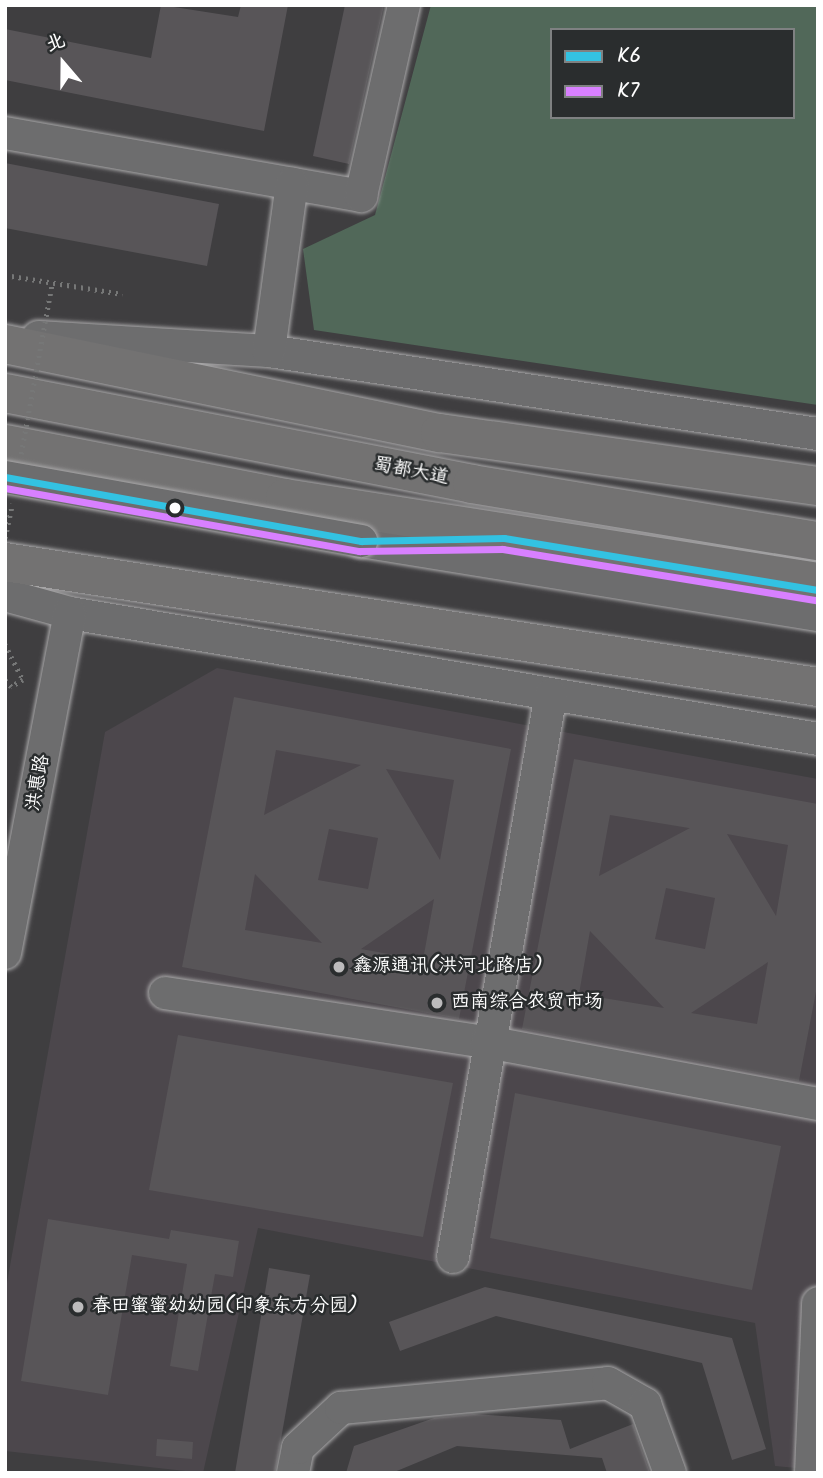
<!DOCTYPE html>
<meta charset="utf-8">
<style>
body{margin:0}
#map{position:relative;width:823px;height:1478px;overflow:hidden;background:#3f3e40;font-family:Kalam,"LXGW WenKai TC",sans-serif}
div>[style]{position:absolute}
.built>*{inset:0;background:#4c474c}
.green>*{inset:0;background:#516859}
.building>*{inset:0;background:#585558}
.path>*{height:4.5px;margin-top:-2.25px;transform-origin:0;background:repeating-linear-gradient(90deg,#767777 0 2px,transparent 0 7px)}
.roads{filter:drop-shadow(0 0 2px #a9a8a9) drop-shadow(0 0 2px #a9a8a9)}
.minor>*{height:32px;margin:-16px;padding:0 16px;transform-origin:16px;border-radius:16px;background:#6d6d6e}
.major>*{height:38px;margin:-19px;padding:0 19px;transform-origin:19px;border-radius:19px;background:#737272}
.highway>*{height:38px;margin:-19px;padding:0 19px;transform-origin:19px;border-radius:19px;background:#737272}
.path-bridge>*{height:4.5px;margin-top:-2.25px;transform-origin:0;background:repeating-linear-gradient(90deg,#767777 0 2px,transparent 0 7px)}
.bridges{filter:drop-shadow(0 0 2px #a9a8a9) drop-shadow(0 0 2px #a9a8a9)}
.minor-bridge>*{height:32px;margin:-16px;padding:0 16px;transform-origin:16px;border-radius:16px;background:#6d6d6e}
.bus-1>*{height:7px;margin:-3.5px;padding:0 3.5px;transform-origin:3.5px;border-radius:3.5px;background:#33c2e2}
.bus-2>*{height:7px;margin:-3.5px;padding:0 3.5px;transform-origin:3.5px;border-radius:3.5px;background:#d880ff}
.dots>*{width:19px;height:19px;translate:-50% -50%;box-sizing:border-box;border:4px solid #2a2d2e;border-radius:50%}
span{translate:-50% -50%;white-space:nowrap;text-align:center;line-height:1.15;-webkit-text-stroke:5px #2a2d2e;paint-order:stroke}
.street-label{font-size:19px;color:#fff}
.poi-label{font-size:19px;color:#fff}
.left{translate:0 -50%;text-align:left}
.frame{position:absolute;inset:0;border:7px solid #fff;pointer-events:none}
.legend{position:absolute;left:550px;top:28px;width:245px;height:91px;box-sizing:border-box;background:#2a2d2e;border:2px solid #7f8182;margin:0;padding:9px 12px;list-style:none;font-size:21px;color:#fff}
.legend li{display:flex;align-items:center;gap:14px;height:35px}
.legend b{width:35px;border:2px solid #7f8182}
.north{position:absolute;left:28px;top:28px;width:70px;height:70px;-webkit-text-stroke:5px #2a2d2e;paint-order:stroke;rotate:340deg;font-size:19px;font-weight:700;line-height:28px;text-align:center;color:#fff}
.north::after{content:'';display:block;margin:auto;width:24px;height:32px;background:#fff;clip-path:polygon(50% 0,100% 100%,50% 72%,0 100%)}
</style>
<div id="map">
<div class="built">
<div style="clip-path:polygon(217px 668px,818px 779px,818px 1470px,775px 1466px,755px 1323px,258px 1228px,203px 1473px,5px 1451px,5px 1294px,105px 732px)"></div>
</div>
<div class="green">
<div style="clip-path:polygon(evenodd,431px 5px,818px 5px,818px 405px,314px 330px,303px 249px,375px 215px,431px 5px,552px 30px,793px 30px,793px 117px,552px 117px,552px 30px)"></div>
</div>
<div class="building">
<div style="clip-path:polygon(161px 5px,238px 17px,241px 5px,288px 5px,264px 131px,5px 80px,5px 29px,151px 58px)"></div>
<div style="clip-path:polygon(345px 5px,384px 5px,349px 164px,313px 156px)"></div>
<div style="clip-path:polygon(5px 163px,219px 204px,207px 266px,5px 228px)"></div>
<div style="clip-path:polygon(evenodd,234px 697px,511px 749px,459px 1019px,182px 967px,234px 697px,276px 750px,361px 765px,264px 815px,276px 750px,234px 697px,386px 769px,454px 780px,440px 860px,386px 769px,234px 697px,329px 829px,378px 838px,368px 889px,318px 880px,329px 829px,234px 697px,255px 874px,322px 943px,245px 930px,255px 874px,234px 697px,434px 899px,423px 960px,361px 949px,434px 899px)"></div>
<div style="clip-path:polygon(evenodd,574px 759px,818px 804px,818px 981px,799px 1081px,522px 1029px,574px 759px,610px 815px,689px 828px,690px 828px,599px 876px,610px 815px,574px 759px,727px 834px,788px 845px,776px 916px,727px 834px,574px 759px,666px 888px,715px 898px,705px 949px,655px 939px,666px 888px,574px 759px,590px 931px,664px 1008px,579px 994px,590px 931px,574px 759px,768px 962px,757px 1024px,691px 1013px,768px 962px)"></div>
<div style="clip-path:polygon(178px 1035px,453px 1083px,423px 1237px,149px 1190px)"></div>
<div style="clip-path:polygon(515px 1093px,781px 1146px,752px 1290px,490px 1238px)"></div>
<div style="clip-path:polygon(48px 1219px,169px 1239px,171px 1230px,239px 1241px,233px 1277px,215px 1274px,198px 1371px,170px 1366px,187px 1264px,132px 1255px,108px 1395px,21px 1381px)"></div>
<div style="clip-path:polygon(269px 1268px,310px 1275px,275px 1473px,235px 1473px)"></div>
<div style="clip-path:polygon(485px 1287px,732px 1338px,766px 1449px,732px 1460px,702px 1363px,496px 1316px,400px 1351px,389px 1322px)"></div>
<div style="clip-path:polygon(474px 1414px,561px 1420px,570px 1449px,633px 1424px,650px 1473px,607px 1473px,602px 1458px,457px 1446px,392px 1473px,346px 1473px,354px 1446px,434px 1418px)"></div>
<div style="clip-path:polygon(157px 1439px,193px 1442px,192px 1459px,156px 1456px)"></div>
</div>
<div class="path">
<div style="left:5px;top:275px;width:119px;rotate:9.2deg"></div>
<div style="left:5px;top:644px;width:40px;rotate:63.4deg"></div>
<div style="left:23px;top:680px;width:14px;rotate:150deg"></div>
<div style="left:11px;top:687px;width:9px;rotate:-131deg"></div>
</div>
<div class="roads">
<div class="minor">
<div style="left:5px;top:133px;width:362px;rotate:10deg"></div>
<div style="left:361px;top:196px;width:196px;rotate:-77.3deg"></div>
<div style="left:38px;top:337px;width:231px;rotate:3.5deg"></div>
<div style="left:269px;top:351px;width:555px;rotate:8.6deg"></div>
<div style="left:269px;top:351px;width:169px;rotate:-82.2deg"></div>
<div style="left:361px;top:541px;width:463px;rotate:9.2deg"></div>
<div style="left:5px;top:595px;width:67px;rotate:15.5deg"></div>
<div style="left:70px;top:613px;width:759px;rotate:9.56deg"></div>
<div style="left:5px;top:953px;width:346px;rotate:-79.2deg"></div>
<div style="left:165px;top:993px;width:326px;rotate:8.7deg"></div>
<div style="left:487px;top:1042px;width:337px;rotate:10.6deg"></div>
<div style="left:453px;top:1257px;width:571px;rotate:-80.13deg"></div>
<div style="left:293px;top:1473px;width:25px;rotate:-79deg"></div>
<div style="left:298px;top:1448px;width:59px;rotate:-42.9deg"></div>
<div style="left:341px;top:1408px;width:268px;rotate:-5.3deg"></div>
<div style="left:608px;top:1383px;width:43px;rotate:29.6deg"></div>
<div style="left:645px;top:1404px;width:73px;rotate:70.1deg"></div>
<div style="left:811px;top:1473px;width:170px;rotate:-87.6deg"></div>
</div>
<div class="major">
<div style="left:5px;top:344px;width:444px;rotate:11.6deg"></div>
<div style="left:440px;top:433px;width:382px;rotate:8deg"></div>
<div style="left:5px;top:562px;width:823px;rotate:8.74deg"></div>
</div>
<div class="highway">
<div style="left:5px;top:393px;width:476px;rotate:11deg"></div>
<div style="left:472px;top:484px;width:351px;rotate:9.4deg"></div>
<div style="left:5px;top:444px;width:285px;rotate:10.9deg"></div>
<div style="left:285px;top:498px;width:540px;rotate:8.96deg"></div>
</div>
</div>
<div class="path-bridge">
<div style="left:21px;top:454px;width:174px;rotate:-79.7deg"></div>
<div style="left:5px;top:538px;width:35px;rotate:-78deg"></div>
</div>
<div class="bridges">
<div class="minor-bridge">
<div style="left:5px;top:477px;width:362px;rotate:10.2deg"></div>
</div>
</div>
<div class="bus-1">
<div style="left:5px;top:477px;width:362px;rotate:10.2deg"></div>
<div style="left:361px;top:541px;width:143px;rotate:-1.2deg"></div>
<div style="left:504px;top:538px;width:318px;rotate:9.4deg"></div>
</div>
<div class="bus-2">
<div style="left:5px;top:488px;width:360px;rotate:10.1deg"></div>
<div style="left:359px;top:551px;width:144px;rotate:-0.8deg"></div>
<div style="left:503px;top:549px;width:317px;rotate:9.3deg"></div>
</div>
<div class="dots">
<div style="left:175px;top:508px;background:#fff"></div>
<div style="left:339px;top:967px;background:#bcbbbc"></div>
<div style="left:437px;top:1003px;background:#bcbbbc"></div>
<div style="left:78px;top:1307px;background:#bcbbbc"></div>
</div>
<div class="street-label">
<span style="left:411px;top:472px;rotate:11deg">蜀都大道</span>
<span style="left:39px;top:783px;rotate:-80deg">洪惠路</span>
</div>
<div class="poi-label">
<span class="left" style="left:353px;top:967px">鑫源通讯(洪河北路店)</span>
<span class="left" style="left:451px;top:1003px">西南综合农贸市场</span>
<span class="left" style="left:92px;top:1307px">春田蜜蜜幼幼园(印象东方分园)</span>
</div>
<div class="frame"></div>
<ul class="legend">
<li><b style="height:9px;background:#33c2e2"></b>K6</li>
<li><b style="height:9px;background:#d880ff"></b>K7</li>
</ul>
<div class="north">北</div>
</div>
